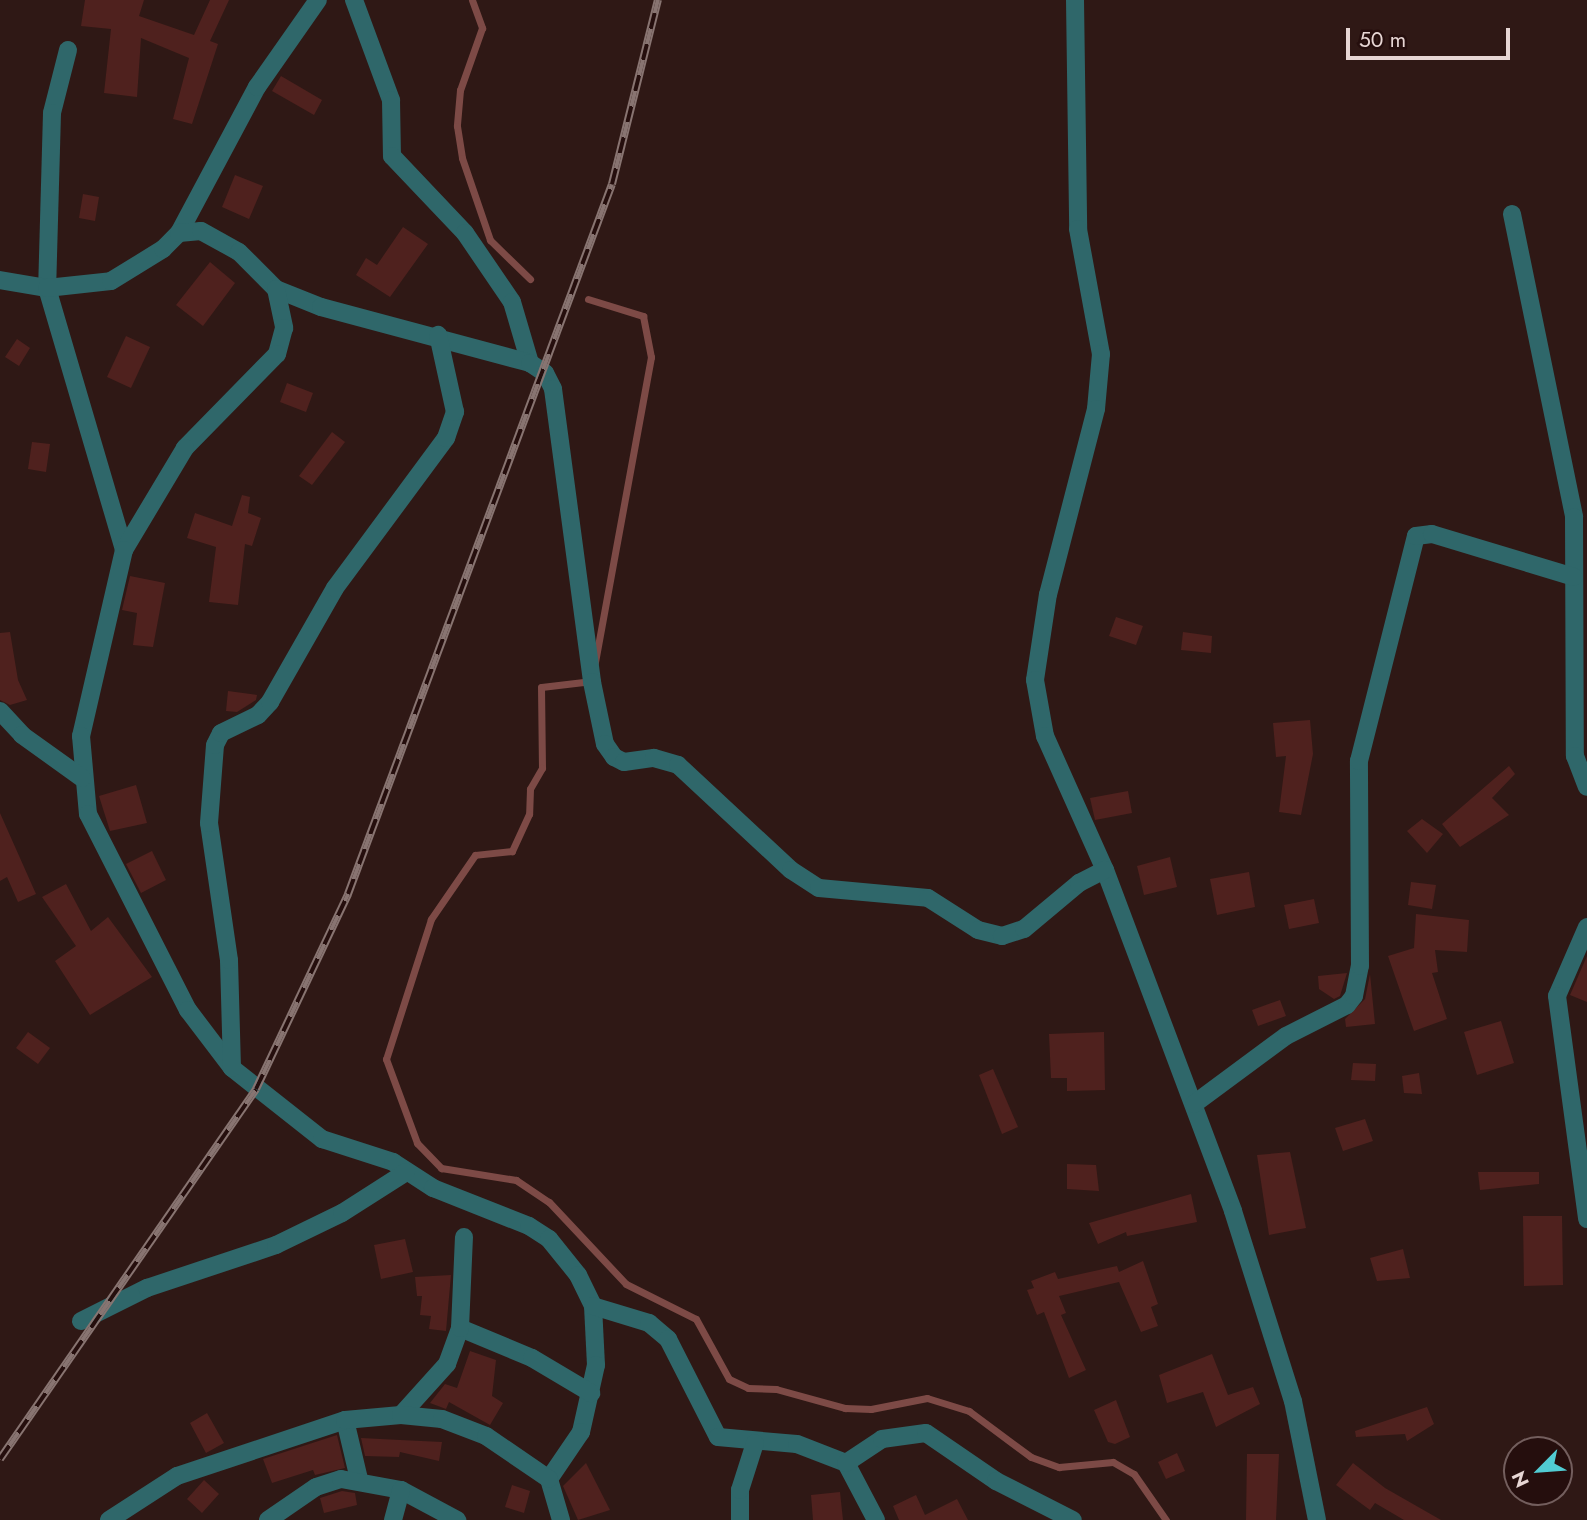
<!DOCTYPE html>
<style>
body{margin:0}
#map{position:relative;width:1587px;height:1520px;overflow:hidden;background:#2f1815;font-family:Jost,sans-serif}
div>[style]{position:absolute}
.stream>*{height:7px;margin:-3.5px;padding:0 3.5px;transform-origin:3.5px;border-radius:3.5px;background:#7d4a46}
.building>*{inset:0;background:#4f211e}
.minor>*{height:18px;margin:-9px;padding:0 9px;transform-origin:9px;border-radius:9px;background:#2f676a}
.rail>*{height:8px;margin-top:-4px;transform-origin:0;background:repeating-linear-gradient(90deg,#250e0d 0 16px,#887471 0 32px);box-sizing:border-box;border-block:2px solid #887471}
span{translate:-50% -50%;white-space:nowrap;text-align:center;line-height:1.15;-webkit-text-stroke:6px #250e0d;paint-order:stroke}
.north{position:absolute;left:1503px;top:1436px;width:70px;height:70px;box-sizing:border-box;background:#250e0d;border:2px solid #735e5d;border-radius:50%;rotate:245deg;font-size:19px;font-weight:700;line-height:28px;text-align:center;color:#e7d6d4}
.north::after{content:'';display:block;margin:auto;width:24px;height:32px;background:#51ccd3;clip-path:polygon(50% 0,100% 100%,50% 72%,0 100%)}
.scale{position:absolute;left:1346px;top:28px;width:164px;height:32px;box-sizing:border-box;border:4px solid #e7d6d4;border-top:0;padding-left:9px;font-size:21px;line-height:24px;white-space:nowrap;color:#e7d6d4;-webkit-text-stroke:5px #250e0d;paint-order:stroke}
</style>
<div id="map">
<div class="stream">
<div style="left:472px;top:0;width:30px;rotate:70deg"></div>
<div style="left:482px;top:28px;width:66px;rotate:109.5deg"></div>
<div style="left:460px;top:90px;width:36px;rotate:95deg"></div>
<div style="left:457px;top:126px;width:32px;rotate:81deg"></div>
<div style="left:462px;top:158px;width:87px;rotate:71.1deg"></div>
<div style="left:490px;top:240px;width:56px;rotate:44.3deg"></div>
<div style="left:588px;top:299px;width:58px;rotate:17.2deg"></div>
<div style="left:643px;top:316px;width:42px;rotate:79deg"></div>
<div style="left:651px;top:357px;width:311px;rotate:100.4deg"></div>
<div style="left:592px;top:681px;width:51px;rotate:173.3deg"></div>
<div style="left:541px;top:687px;width:81px;rotate:89.3deg"></div>
<div style="left:542px;top:768px;width:24px;rotate:120deg"></div>
<div style="left:530px;top:789px;width:25px;rotate:92deg"></div>
<div style="left:529px;top:814px;width:41px;rotate:114.7deg"></div>
<div style="left:512px;top:851px;width:37px;rotate:174deg"></div>
<div style="left:475px;top:855px;width:78px;rotate:124.5deg"></div>
<div style="left:431px;top:919px;width:147px;rotate:107.8deg"></div>
<div style="left:386px;top:1059px;width:90px;rotate:69.7deg"></div>
<div style="left:417px;top:1143px;width:35px;rotate:46deg"></div>
<div style="left:441px;top:1168px;width:76px;rotate:9.1deg"></div>
<div style="left:516px;top:1180px;width:40px;rotate:34deg"></div>
<div style="left:549px;top:1202px;width:112px;rotate:46.8deg"></div>
<div style="left:626px;top:1284px;width:78px;rotate:26.6deg"></div>
<div style="left:696px;top:1319px;width:68px;rotate:61.2deg"></div>
<div style="left:729px;top:1379px;width:21px;rotate:25deg"></div>
<div style="left:748px;top:1388px;width:28px;rotate:2deg"></div>
<div style="left:776px;top:1389px;width:72px;rotate:15.4deg"></div>
<div style="left:845px;top:1408px;width:26px;rotate:2deg"></div>
<div style="left:871px;top:1409px;width:57px;rotate:-11.1deg"></div>
<div style="left:927px;top:1398px;width:44px;rotate:17.2deg"></div>
<div style="left:969px;top:1411px;width:77px;rotate:36.6deg"></div>
<div style="left:1031px;top:1457px;width:30px;rotate:20deg"></div>
<div style="left:1059px;top:1467px;width:54px;rotate:-5.3deg"></div>
<div style="left:1113px;top:1462px;width:24px;rotate:30deg"></div>
<div style="left:1134px;top:1474px;width:56px;rotate:55.2deg"></div>
</div>
<div class="building">
<div style="clip-path:polygon(85px 0,144px 0,139px 16px,194px 35px,210px 0,229px 0,210px 41px,218px 44px,192px 124px,173px 119px,189px 58px,141px 38px,137px 97px,104px 93px,111px 29px,81px 26px)"></div>
<div style="clip-path:polygon(281px 76px,322px 100px,314px 115px,272px 91px)"></div>
<div style="clip-path:polygon(235px 175px,263px 186px,249px 219px,222px 207px)"></div>
<div style="clip-path:polygon(83px 194px,99px 197px,95px 221px,79px 218px)"></div>
<div style="clip-path:polygon(403px 227px,428px 244px,390px 297px,356px 275px,366px 258px,377px 265px)"></div>
<div style="clip-path:polygon(210px 262px,235px 283px,203px 326px,176px 305px)"></div>
<div style="clip-path:polygon(126px 336px,150px 347px,131px 388px,107px 377px)"></div>
<div style="clip-path:polygon(17px 339px,30px 348px,19px 366px,5px 357px)"></div>
<div style="clip-path:polygon(287px 383px,313px 393px,306px 412px,280px 402px)"></div>
<div style="clip-path:polygon(332px 432px,345px 442px,312px 485px,299px 476px)"></div>
<div style="clip-path:polygon(32px 442px,50px 444px,46px 472px,28px 469px)"></div>
<div style="clip-path:polygon(242px 495px,250px 497px,248px 513px,261px 518px,252px 546px,245px 544px,238px 605px,209px 602px,216px 547px,187px 538px,195px 513px,232px 526px)"></div>
<div style="clip-path:polygon(130px 576px,165px 583px,153px 647px,133px 645px,137px 613px,122px 610px)"></div>
<div style="clip-path:polygon(1116px 617px,1143px 626px,1136px 645px,1109px 636px)"></div>
<div style="clip-path:polygon(10px 632px,18px 680px,27px 700px,10px 705px,0 700px,0 633px)"></div>
<div style="clip-path:polygon(1183px 632px,1212px 636px,1211px 653px,1181px 650px)"></div>
<div style="clip-path:polygon(228px 691px,257px 695px,256px 700px,237px 712px,226px 711px)"></div>
<div style="clip-path:polygon(1310px 720px,1313px 754px,1301px 815px,1279px 812px,1286px 756px,1276px 757px,1273px 723px)"></div>
<div style="clip-path:polygon(1509px 766px,1515px 774px,1492px 798px,1509px 815px,1460px 847px,1442px 824px)"></div>
<div style="clip-path:polygon(136px 785px,147px 823px,110px 831px,99px 796px)"></div>
<div style="clip-path:polygon(1128px 791px,1132px 813px,1095px 820px,1090px 798px)"></div>
<div style="clip-path:polygon(0 813px,36px 894px,18px 902px,7px 877px,0 881px)"></div>
<div style="clip-path:polygon(1422px 819px,1443px 834px,1427px 853px,1407px 831px)"></div>
<div style="clip-path:polygon(152px 851px,166px 880px,141px 893px,126px 864px)"></div>
<div style="clip-path:polygon(1170px 857px,1177px 887px,1144px 895px,1137px 866px)"></div>
<div style="clip-path:polygon(1249px 872px,1255px 907px,1217px 915px,1210px 879px)"></div>
<div style="clip-path:polygon(1411px 882px,1436px 885px,1432px 909px,1408px 905px)"></div>
<div style="clip-path:polygon(66px 884px,91px 931px,108px 917px,152px 977px,90px 1015px,55px 961px,76px 946px,42px 897px)"></div>
<div style="clip-path:polygon(1314px 899px,1319px 923px,1289px 929px,1284px 905px)"></div>
<div style="clip-path:polygon(1416px 914px,1469px 920px,1467px 952px,1435px 950px,1438px 972px,1432px 973px,1447px 1019px,1414px 1031px,1388px 956px,1414px 948px)"></div>
<div style="clip-path:polygon(1587px 956px,1587px 1002px,1570px 995px)"></div>
<div style="clip-path:polygon(1347px 973px,1340px 996px,1334px 999px,1319px 989px,1318px 976px)"></div>
<div style="clip-path:polygon(1370px 974px,1375px 1024px,1346px 1027px,1345px 1019px,1365px 999px)"></div>
<div style="clip-path:polygon(1280px 1000px,1286px 1016px,1258px 1026px,1252px 1010px)"></div>
<div style="clip-path:polygon(1501px 1021px,1514px 1063px,1477px 1075px,1464px 1032px)"></div>
<div style="clip-path:polygon(28px 1032px,50px 1048px,38px 1064px,16px 1048px)"></div>
<div style="clip-path:polygon(1104px 1032px,1105px 1090px,1067px 1091px,1067px 1078px,1051px 1078px,1049px 1034px)"></div>
<div style="clip-path:polygon(1353px 1063px,1376px 1064px,1375px 1081px,1351px 1080px)"></div>
<div style="clip-path:polygon(993px 1069px,1018px 1127px,1002px 1134px,979px 1075px)"></div>
<div style="clip-path:polygon(1419px 1073px,1422px 1094px,1404px 1093px,1402px 1076px)"></div>
<div style="clip-path:polygon(1365px 1119px,1373px 1141px,1343px 1151px,1335px 1128px)"></div>
<div style="clip-path:polygon(1290px 1152px,1306px 1228px,1269px 1235px,1257px 1155px)"></div>
<div style="clip-path:polygon(1067px 1164px,1096px 1165px,1099px 1191px,1067px 1189px)"></div>
<div style="clip-path:polygon(1478px 1172px,1539px 1172px,1539px 1184px,1480px 1190px)"></div>
<div style="clip-path:polygon(1191px 1194px,1197px 1222px,1127px 1236px,1126px 1232px,1098px 1244px,1089px 1223px)"></div>
<div style="clip-path:polygon(1523px 1216px,1562px 1216px,1563px 1285px,1524px 1286px)"></div>
<div style="clip-path:polygon(405px 1239px,413px 1272px,381px 1279px,374px 1245px)"></div>
<div style="clip-path:polygon(1403px 1249px,1410px 1278px,1377px 1281px,1370px 1258px)"></div>
<div style="clip-path:polygon(1143px 1261px,1158px 1304px,1151px 1307px,1158px 1326px,1141px 1332px,1119px 1282px,1059px 1296px,1066px 1313px,1061px 1315px,1086px 1370px,1069px 1378px,1044px 1312px,1037px 1315px,1027px 1290px,1034px 1288px,1031px 1281px,1055px 1272px,1058px 1279px,1117px 1266px,1119px 1272px)"></div>
<div style="clip-path:polygon(451px 1275px,446px 1331px,429px 1329px,431px 1316px,420px 1315px,422px 1296px,417px 1296px,415px 1277px)"></div>
<div style="clip-path:polygon(470px 1351px,496px 1360px,492px 1396px,503px 1403px,490px 1425px,449px 1402px,446px 1409px,430px 1403px,445px 1384px,457px 1388px)"></div>
<div style="clip-path:polygon(1212px 1354px,1228px 1395px,1253px 1387px,1260px 1404px,1216px 1427px,1203px 1392px,1167px 1403px,1159px 1375px)"></div>
<div style="clip-path:polygon(1116px 1400px,1130px 1437px,1115px 1444px,1108px 1442px,1094px 1410px)"></div>
<div style="clip-path:polygon(1427px 1407px,1434px 1424px,1407px 1441px,1405px 1434px,1356px 1437px,1355px 1431px)"></div>
<div style="clip-path:polygon(207px 1413px,224px 1443px,206px 1453px,190px 1423px)"></div>
<div style="clip-path:polygon(337px 1435px,345px 1468px,315px 1475px,313px 1470px,272px 1483px,263px 1459px)"></div>
<div style="clip-path:polygon(361px 1438px,400px 1440px,442px 1442px,439px 1461px,400px 1452px,399px 1457px,365px 1456px)"></div>
<div style="clip-path:polygon(1177px 1453px,1185px 1471px,1166px 1479px,1158px 1462px)"></div>
<div style="clip-path:polygon(1247px 1454px,1279px 1454px,1276px 1520px,1246px 1520px)"></div>
<div style="clip-path:polygon(586px 1463px,610px 1510px,578px 1520px,563px 1486px)"></div>
<div style="clip-path:polygon(1353px 1463px,1385px 1488px,1441px 1520px,1404px 1520px,1375px 1503px,1370px 1510px,1336px 1485px)"></div>
<div style="clip-path:polygon(204px 1480px,219px 1494px,202px 1513px,187px 1499px)"></div>
<div style="clip-path:polygon(512px 1485px,530px 1491px,524px 1513px,505px 1507px)"></div>
<div style="clip-path:polygon(342px 1491px,355px 1493px,357px 1505px,324px 1513px,320px 1498px)"></div>
<div style="clip-path:polygon(840px 1492px,843px 1520px,813px 1520px,811px 1495px)"></div>
<div style="clip-path:polygon(916px 1495px,925px 1515px,957px 1499px,968px 1520px,899px 1520px,893px 1506px)"></div>
</div>
<div class="minor">
<div style="left:354px;top:0;width:107px;rotate:69.7deg"></div>
<div style="left:391px;top:100px;width:56px;rotate:89deg"></div>
<div style="left:392px;top:156px;width:106px;rotate:46.5deg"></div>
<div style="left:465px;top:233px;width:83px;rotate:55.7deg"></div>
<div style="left:512px;top:302px;width:64px;rotate:73.6deg"></div>
<div style="left:1075px;top:0;width:229px;rotate:89.2deg"></div>
<div style="left:1078px;top:229px;width:127px;rotate:79.6deg"></div>
<div style="left:1101px;top:354px;width:55px;rotate:95.2deg"></div>
<div style="left:1096px;top:409px;width:191px;rotate:104.5deg"></div>
<div style="left:1048px;top:594px;width:87px;rotate:98.6deg"></div>
<div style="left:1035px;top:680px;width:57px;rotate:79.9deg"></div>
<div style="left:1045px;top:736px;width:147px;rotate:65.9deg"></div>
<div style="left:1105px;top:870px;width:364px;rotate:69.4deg"></div>
<div style="left:1233px;top:1211px;width:199px;rotate:72.5deg"></div>
<div style="left:1293px;top:1401px;width:121px;rotate:78.6deg"></div>
<div style="left:68px;top:50px;width:65px;rotate:104.3deg"></div>
<div style="left:52px;top:113px;width:175px;rotate:91.6deg"></div>
<div style="left:47px;top:288px;width:273px;rotate:73.6deg"></div>
<div style="left:1512px;top:214px;width:309px;rotate:78.4deg"></div>
<div style="left:1574px;top:517px;width:239px;rotate:89.8deg"></div>
<div style="left:1575px;top:756px;width:33px;rotate:69deg"></div>
<div style="left:179px;top:233px;width:166px;rotate:-61.9deg"></div>
<div style="left:257px;top:87px;width:106px;rotate:-55deg"></div>
<div style="left:0;top:280px;width:48px;rotate:9.7deg"></div>
<div style="left:47px;top:288px;width:64px;rotate:-6.2deg"></div>
<div style="left:111px;top:281px;width:61px;rotate:-31.6deg"></div>
<div style="left:163px;top:249px;width:23px;rotate:-45deg"></div>
<div style="left:179px;top:233px;width:22px;rotate:-5deg"></div>
<div style="left:201px;top:231px;width:43px;rotate:28.9deg"></div>
<div style="left:239px;top:252px;width:52px;rotate:45deg"></div>
<div style="left:276px;top:289px;width:48px;rotate:21.8deg"></div>
<div style="left:321px;top:307px;width:216px;rotate:15deg"></div>
<div style="left:530px;top:363px;width:18px;rotate:34deg"></div>
<div style="left:545px;top:373px;width:18px;rotate:63deg"></div>
<div style="left:553px;top:389px;width:296px;rotate:82.4deg"></div>
<div style="left:592px;top:682px;width:63px;rotate:78.2deg"></div>
<div style="left:605px;top:744px;width:16px;rotate:55deg"></div>
<div style="left:614px;top:757px;width:11px;rotate:27deg"></div>
<div style="left:624px;top:762px;width:30px;rotate:-8deg"></div>
<div style="left:654px;top:758px;width:25px;rotate:16deg"></div>
<div style="left:678px;top:765px;width:154px;rotate:42.9deg"></div>
<div style="left:791px;top:870px;width:33px;rotate:33deg"></div>
<div style="left:819px;top:888px;width:109px;rotate:5.2deg"></div>
<div style="left:928px;top:898px;width:59px;rotate:32.6deg"></div>
<div style="left:978px;top:930px;width:25px;rotate:14deg"></div>
<div style="left:1002px;top:936px;width:23px;rotate:-18deg"></div>
<div style="left:1024px;top:929px;width:72px;rotate:-39.9deg"></div>
<div style="left:1079px;top:883px;width:29px;rotate:-27deg"></div>
<div style="left:276px;top:289px;width:40px;rotate:78deg"></div>
<div style="left:284px;top:328px;width:27px;rotate:105deg"></div>
<div style="left:277px;top:354px;width:132px;rotate:134.4deg"></div>
<div style="left:185px;top:448px;width:119px;rotate:120.9deg"></div>
<div style="left:124px;top:550px;width:191px;rotate:103deg"></div>
<div style="left:81px;top:736px;width:78px;rotate:84.9deg"></div>
<div style="left:88px;top:814px;width:220px;rotate:63deg"></div>
<div style="left:188px;top:1010px;width:73px;rotate:52.8deg"></div>
<div style="left:232px;top:1068px;width:115px;rotate:38.3deg"></div>
<div style="left:322px;top:1139px;width:75px;rotate:17.9deg"></div>
<div style="left:393px;top:1162px;width:48px;rotate:33deg"></div>
<div style="left:433px;top:1188px;width:103px;rotate:21.6deg"></div>
<div style="left:529px;top:1226px;width:24px;rotate:33deg"></div>
<div style="left:549px;top:1239px;width:46px;rotate:51.1deg"></div>
<div style="left:578px;top:1275px;width:34px;rotate:64deg"></div>
<div style="left:593px;top:1306px;width:59px;rotate:87.1deg"></div>
<div style="left:596px;top:1365px;width:69px;rotate:102.6deg"></div>
<div style="left:581px;top:1432px;width:57px;rotate:124.2deg"></div>
<div style="left:549px;top:1479px;width:43px;rotate:73.7deg"></div>
<div style="left:0;top:711px;width:33px;rotate:47deg"></div>
<div style="left:22px;top:735px;width:74px;rotate:35.6deg"></div>
<div style="left:1587px;top:927px;width:75px;rotate:113.5deg"></div>
<div style="left:1557px;top:996px;width:225px;rotate:82.3deg"></div>
<div style="left:232px;top:1068px;width:108px;rotate:-91.6deg"></div>
<div style="left:229px;top:960px;width:138px;rotate:-98.3deg"></div>
<div style="left:209px;top:823px;width:78px;rotate:-85.6deg"></div>
<div style="left:215px;top:745px;width:13px;rotate:-63deg"></div>
<div style="left:221px;top:733px;width:41px;rotate:-25.9deg"></div>
<div style="left:258px;top:715px;width:18px;rotate:-47deg"></div>
<div style="left:270px;top:702px;width:131px;rotate:-60.3deg"></div>
<div style="left:335px;top:588px;width:187px;rotate:-53.5deg"></div>
<div style="left:446px;top:438px;width:28px;rotate:-71deg"></div>
<div style="left:455px;top:412px;width:79px;rotate:-102.4deg"></div>
<div style="left:1194px;top:1104px;width:114px;rotate:-36.5deg"></div>
<div style="left:1286px;top:1036px;width:68px;rotate:-26.9deg"></div>
<div style="left:1347px;top:1005px;width:11px;rotate:-52deg"></div>
<div style="left:1354px;top:996px;width:31px;rotate:-79deg"></div>
<div style="left:1360px;top:966px;width:205px;rotate:-90.3deg"></div>
<div style="left:1359px;top:761px;width:232px;rotate:-75.8deg"></div>
<div style="left:1416px;top:536px;width:16px;rotate:-7deg"></div>
<div style="left:1432px;top:534px;width:148px;rotate:16.8deg"></div>
<div style="left:593px;top:1306px;width:59px;rotate:16.9deg"></div>
<div style="left:649px;top:1323px;width:25px;rotate:40deg"></div>
<div style="left:668px;top:1339px;width:110px;rotate:63deg"></div>
<div style="left:718px;top:1437px;width:79px;rotate:5.1deg"></div>
<div style="left:797px;top:1444px;width:53px;rotate:21.2deg"></div>
<div style="left:846px;top:1463px;width:64px;rotate:62.2deg"></div>
<div style="left:81px;top:1321px;width:74px;rotate:-26.6deg"></div>
<div style="left:147px;top:1288px;width:136px;rotate:-18.4deg"></div>
<div style="left:276px;top:1245px;width:73px;rotate:-25.9deg"></div>
<div style="left:342px;top:1213px;width:76px;rotate:-32.6deg"></div>
<div style="left:460px;top:1328px;width:78px;rotate:22.6deg"></div>
<div style="left:532px;top:1358px;width:69px;rotate:30.7deg"></div>
<div style="left:401px;top:1415px;width:69px;rotate:-48deg"></div>
<div style="left:447px;top:1364px;width:38px;rotate:-70deg"></div>
<div style="left:460px;top:1328px;width:91px;rotate:-87.5deg"></div>
<div style="left:345px;top:1420px;width:61px;rotate:76.7deg"></div>
<div style="left:846px;top:1463px;width:43px;rotate:-33.7deg"></div>
<div style="left:882px;top:1439px;width:44px;rotate:-7.8deg"></div>
<div style="left:926px;top:1433px;width:85px;rotate:34.4deg"></div>
<div style="left:996px;top:1481px;width:86px;rotate:26.9deg"></div>
<div style="left:109px;top:1520px;width:81px;rotate:-32.9deg"></div>
<div style="left:177px;top:1476px;width:177px;rotate:-18.4deg"></div>
<div style="left:345px;top:1420px;width:56px;rotate:-5.1deg"></div>
<div style="left:401px;top:1415px;width:41px;rotate:5.6deg"></div>
<div style="left:442px;top:1419px;width:47px;rotate:21.1deg"></div>
<div style="left:486px;top:1436px;width:76px;rotate:34.3deg"></div>
<div style="left:268px;top:1520px;width:58px;rotate:-34.5deg"></div>
<div style="left:316px;top:1487px;width:26px;rotate:-18deg"></div>
<div style="left:341px;top:1479px;width:61px;rotate:10.4deg"></div>
<div style="left:401px;top:1490px;width:64px;rotate:28.2deg"></div>
<div style="left:393px;top:1520px;width:31px;rotate:-75deg"></div>
<div style="left:740px;top:1520px;width:30px;rotate:-90deg"></div>
<div style="left:740px;top:1490px;width:49px;rotate:-72.3deg"></div>
</div>
<div class="rail">
<div style="left:0;top:1459px;width:450px;rotate:-55.3deg"></div>
<div style="left:256px;top:1089px;width:216px;rotate:-64.7deg"></div>
<div style="left:348px;top:894px;width:757px;rotate:-69.6deg"></div>
<div style="left:612px;top:184px;width:190px;rotate:-76deg"></div>
</div>
<div class="north">N</div>
<div class="scale">50 m</div>
</div>
